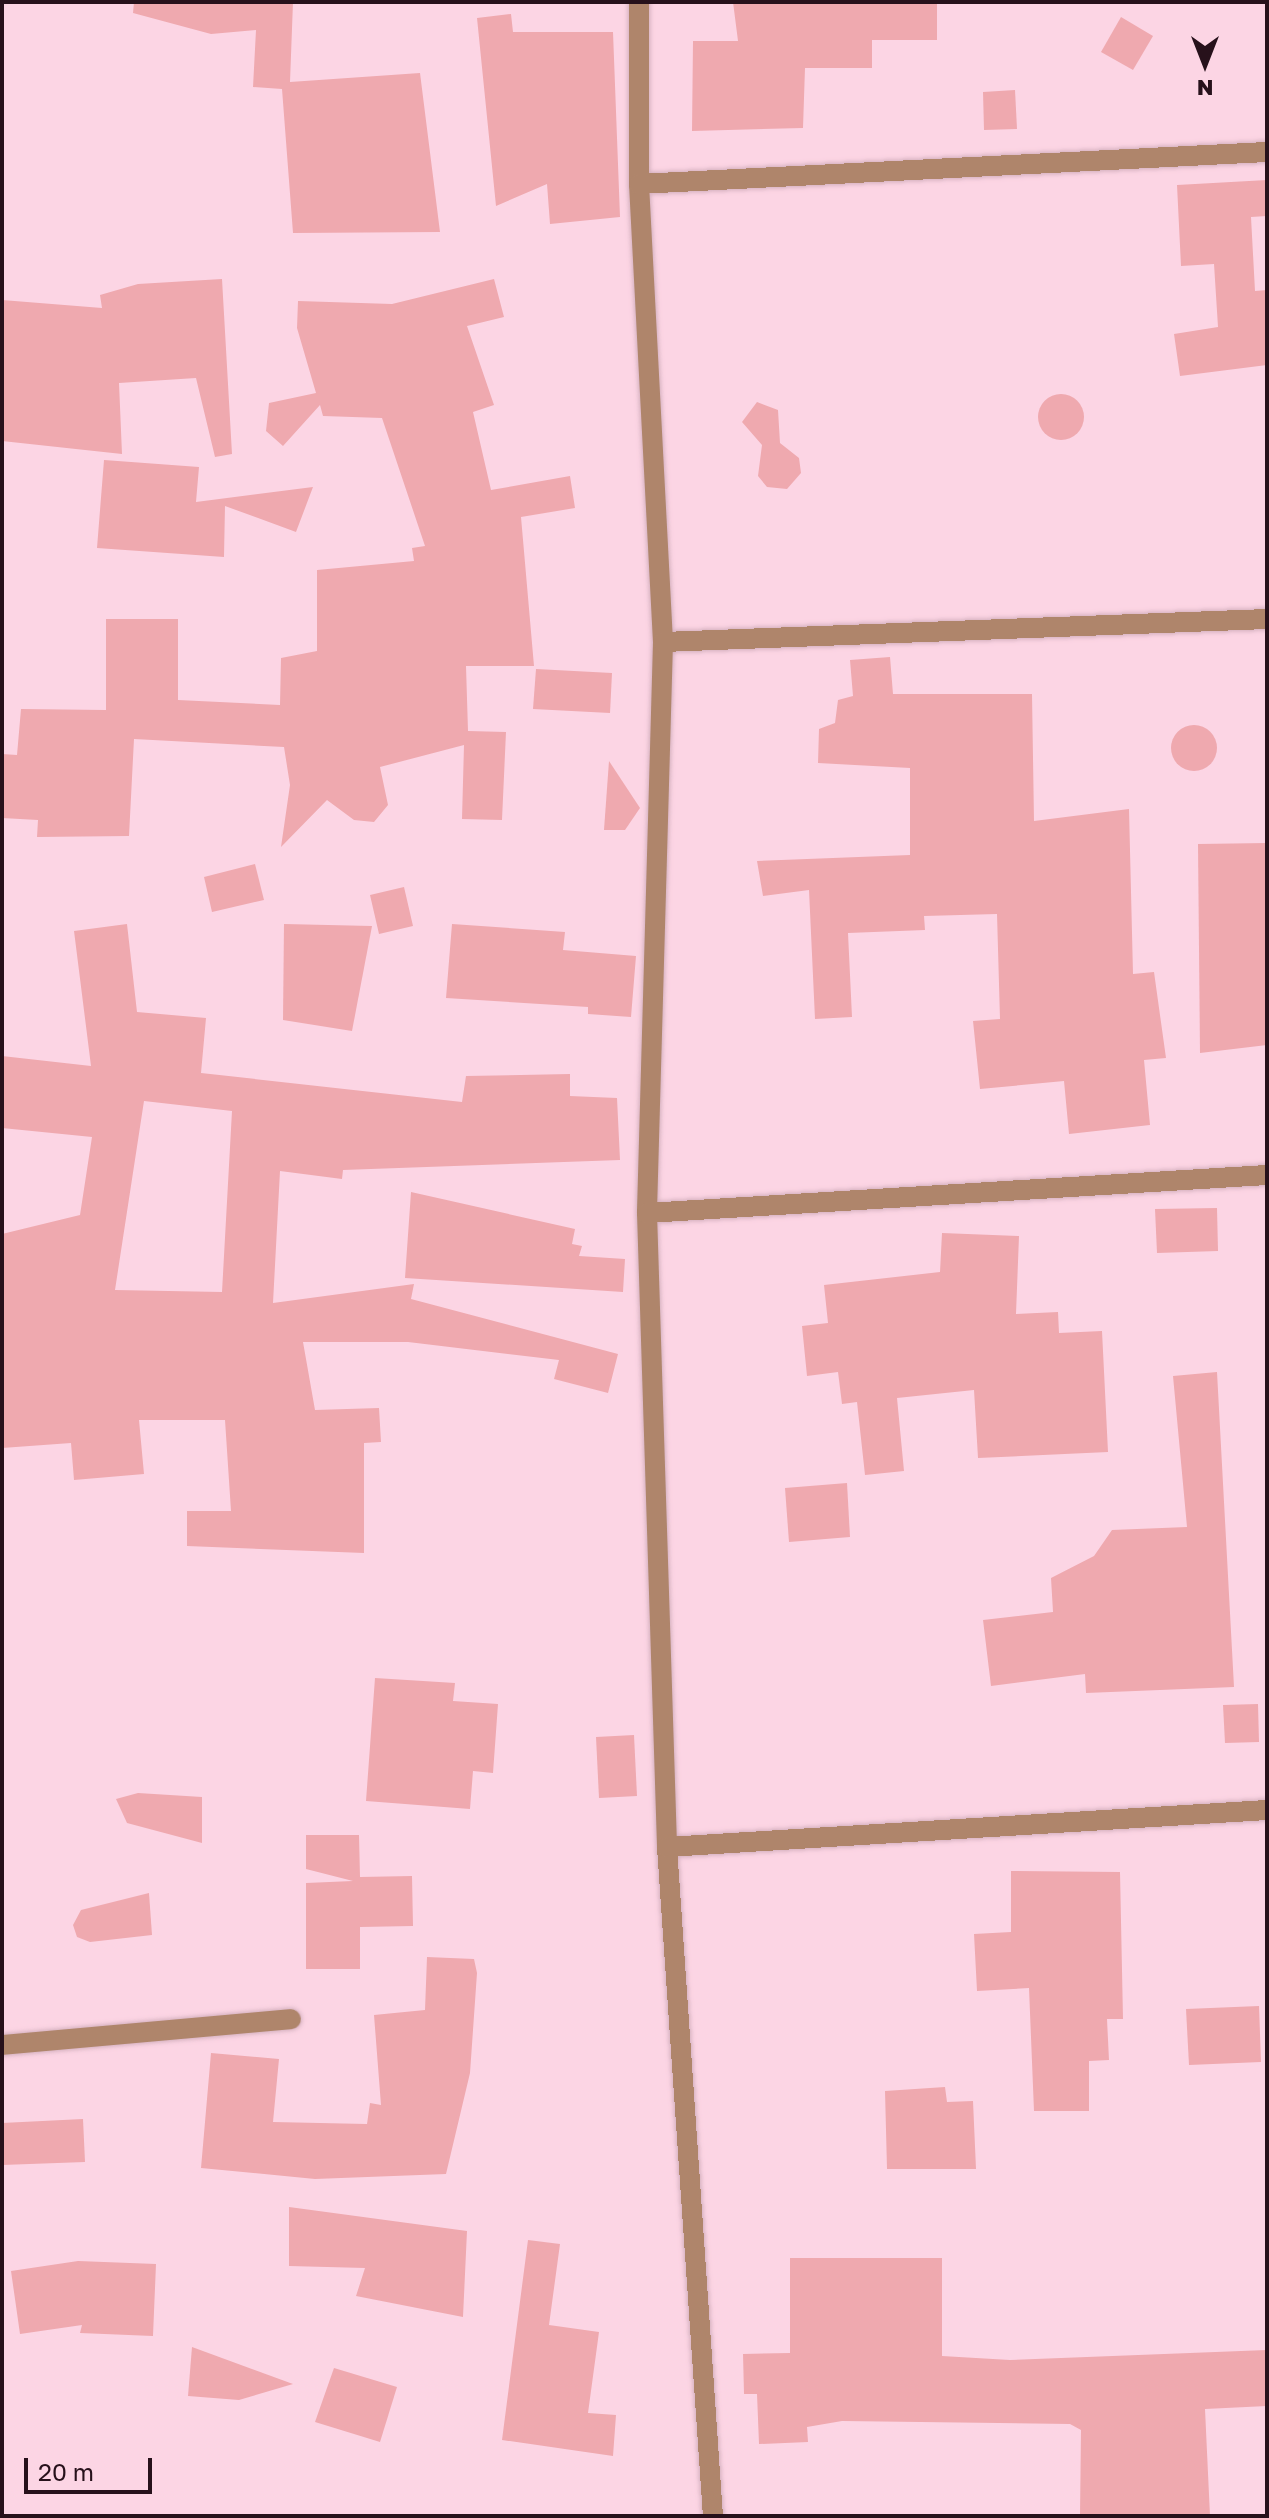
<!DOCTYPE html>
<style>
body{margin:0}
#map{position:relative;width:1269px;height:2518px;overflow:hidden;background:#fcd5e4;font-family:"Golos Text",sans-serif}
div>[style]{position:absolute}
.building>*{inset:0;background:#efa9af}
.round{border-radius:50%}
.roads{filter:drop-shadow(0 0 2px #d6b2c0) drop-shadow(0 0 2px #d6b2c0)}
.minor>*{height:20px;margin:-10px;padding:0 10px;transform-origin:10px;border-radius:10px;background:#af856b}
span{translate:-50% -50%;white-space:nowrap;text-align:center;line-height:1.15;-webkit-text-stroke:7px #fcd5e4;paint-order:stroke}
.frame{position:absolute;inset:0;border:4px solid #27111b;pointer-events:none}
.north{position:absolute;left:1165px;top:24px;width:80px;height:80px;-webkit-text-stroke:6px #fcd5e4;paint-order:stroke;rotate:180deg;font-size:22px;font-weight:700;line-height:32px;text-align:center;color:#27111b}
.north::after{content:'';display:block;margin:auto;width:28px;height:36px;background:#27111b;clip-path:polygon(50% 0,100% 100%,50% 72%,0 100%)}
.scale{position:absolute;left:24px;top:2458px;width:128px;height:36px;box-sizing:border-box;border:4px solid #27111b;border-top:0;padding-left:10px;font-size:24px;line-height:28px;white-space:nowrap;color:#27111b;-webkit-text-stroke:6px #fcd5e4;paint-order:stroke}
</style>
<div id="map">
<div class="building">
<div style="clip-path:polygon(134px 2px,293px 2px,290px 82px,420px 73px,440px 232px,293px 233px,282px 89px,253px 87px,256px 30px,211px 34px,133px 13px)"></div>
<div style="clip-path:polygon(733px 2px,937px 2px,937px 40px,872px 40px,872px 68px,805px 68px,803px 128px,692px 131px,693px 41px,738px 41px)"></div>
<div style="clip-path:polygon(511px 14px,513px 32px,613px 32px,620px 217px,550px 224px,547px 184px,496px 206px,477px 18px)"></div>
<div style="clip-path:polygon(1121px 17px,1153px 36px,1133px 70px,1101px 52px)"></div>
<div style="clip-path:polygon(1015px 90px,1017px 129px,984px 130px,983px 92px)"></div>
<div style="clip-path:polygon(1267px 180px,1267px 216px,1251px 217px,1255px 291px,1267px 290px,1267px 365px,1180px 376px,1174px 334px,1218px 327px,1214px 264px,1181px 266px,1177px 185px)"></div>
<div style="clip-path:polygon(222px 279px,232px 454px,215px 457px,196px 378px,119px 383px,122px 454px,2px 441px,2px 300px,102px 308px,100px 295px,138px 284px)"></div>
<div style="clip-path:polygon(494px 279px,504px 317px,467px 326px,494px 405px,473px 412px,491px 490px,570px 476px,575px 508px,521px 517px,534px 666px,466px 666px,468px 731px,506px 732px,502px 820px,462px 819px,464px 745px,380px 767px,388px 805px,374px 822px,354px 820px,327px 800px,281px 847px,290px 785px,284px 747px,134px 739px,129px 836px,37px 837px,38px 820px,2px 818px,2px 754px,17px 755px,21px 709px,106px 710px,106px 619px,178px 619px,178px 700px,280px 705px,281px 658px,317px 651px,317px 570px,414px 561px,412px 548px,425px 546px,382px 418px,323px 416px,320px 405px,283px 446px,266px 431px,269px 403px,316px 393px,297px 328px,298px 301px,392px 304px)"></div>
<div class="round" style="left:1038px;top:394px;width:46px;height:46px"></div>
<div style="clip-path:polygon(757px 402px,778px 410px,780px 443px,799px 458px,801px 473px,787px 489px,767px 487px,758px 476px,762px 445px,742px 422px)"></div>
<div style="clip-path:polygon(104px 460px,199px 467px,196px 502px,313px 487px,296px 532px,225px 506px,224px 557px,97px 548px)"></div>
<div style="clip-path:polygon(890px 657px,893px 694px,1032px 694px,1034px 821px,1129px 809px,1133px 974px,1154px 972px,1166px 1058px,1144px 1060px,1150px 1125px,1069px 1134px,1064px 1081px,980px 1089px,973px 1021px,1000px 1019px,997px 914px,924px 916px,925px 930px,848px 933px,852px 1017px,815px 1019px,809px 890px,763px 896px,757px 861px,910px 855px,910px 768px,818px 763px,819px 729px,835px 723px,838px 700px,853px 696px,850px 660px)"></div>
<div style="clip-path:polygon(536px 669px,612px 673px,610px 713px,533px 709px)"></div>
<div class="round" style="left:1171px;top:725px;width:46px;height:46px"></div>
<div style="clip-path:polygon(609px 761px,640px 808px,625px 830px,604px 830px)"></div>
<div style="clip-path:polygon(1267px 843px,1267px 1045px,1200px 1053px,1198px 844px)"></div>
<div style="clip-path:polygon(255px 864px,264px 900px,212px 912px,204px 877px)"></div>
<div style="clip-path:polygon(404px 887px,413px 926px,379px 934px,370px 895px)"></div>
<div style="clip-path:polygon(evenodd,127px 924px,137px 1012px,206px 1018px,201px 1073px,462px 1102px,466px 1076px,570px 1074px,570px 1096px,617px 1098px,620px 1160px,343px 1170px,342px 1179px,280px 1171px,273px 1303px,414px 1284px,411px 1299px,618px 1354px,608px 1393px,554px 1379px,559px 1360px,408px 1342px,303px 1342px,315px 1410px,379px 1408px,381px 1442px,364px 1443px,364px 1553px,187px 1546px,187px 1511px,231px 1511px,225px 1420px,139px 1420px,144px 1474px,74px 1480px,71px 1443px,2px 1448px,2px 1234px,80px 1215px,92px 1137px,2px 1128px,2px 1056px,91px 1066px,74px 931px,127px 924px,144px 1101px,232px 1111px,222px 1292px,115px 1290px,144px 1101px)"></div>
<div style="clip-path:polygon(284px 924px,372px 926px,352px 1031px,283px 1020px)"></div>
<div style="clip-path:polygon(452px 924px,565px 932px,563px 950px,636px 956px,631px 1017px,588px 1014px,588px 1007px,446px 998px)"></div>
<div style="clip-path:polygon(411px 1192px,575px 1229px,572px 1244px,582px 1246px,579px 1256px,625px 1259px,623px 1292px,405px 1278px)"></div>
<div style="clip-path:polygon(1217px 1208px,1218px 1251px,1157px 1253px,1155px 1209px)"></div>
<div style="clip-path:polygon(942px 1233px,1019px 1236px,1016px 1314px,1058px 1312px,1059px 1333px,1102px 1331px,1108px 1452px,978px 1458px,974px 1390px,897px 1398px,904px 1471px,865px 1475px,857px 1402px,842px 1404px,838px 1372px,807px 1376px,802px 1326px,828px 1323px,824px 1285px,940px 1272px)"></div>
<div style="clip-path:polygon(1217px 1372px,1234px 1687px,1086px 1693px,1085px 1674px,991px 1686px,983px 1620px,1053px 1612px,1051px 1578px,1094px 1556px,1112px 1530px,1187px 1527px,1173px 1376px)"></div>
<div style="clip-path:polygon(847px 1483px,850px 1537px,789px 1542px,785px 1488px)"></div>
<div style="clip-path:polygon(375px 1678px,455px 1683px,453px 1701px,498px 1704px,493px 1773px,473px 1771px,470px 1809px,366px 1801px)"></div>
<div style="clip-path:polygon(1258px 1704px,1259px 1742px,1225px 1743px,1223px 1705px)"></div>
<div style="clip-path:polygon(634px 1735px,637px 1796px,599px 1798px,596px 1737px)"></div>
<div style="clip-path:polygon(138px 1793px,202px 1797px,202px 1843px,127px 1823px,116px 1799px)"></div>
<div style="clip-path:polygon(306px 1835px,359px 1835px,360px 1877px,412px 1876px,413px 1926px,360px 1927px,360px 1969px,306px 1969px,306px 1883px,353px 1881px,306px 1869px)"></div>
<div style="clip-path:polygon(1011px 1871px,1120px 1872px,1123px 2019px,1107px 2019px,1109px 2060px,1089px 2061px,1089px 2111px,1034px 2111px,1029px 1988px,977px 1991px,974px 1934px,1011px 1932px)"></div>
<div style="clip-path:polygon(149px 1893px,152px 1935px,90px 1942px,77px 1937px,73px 1925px,81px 1910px)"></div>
<div style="clip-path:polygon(427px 1957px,474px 1959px,477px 1973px,470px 2073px,446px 2174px,315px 2179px,201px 2168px,211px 2053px,279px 2059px,273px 2122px,367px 2124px,370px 2103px,381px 2105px,374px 2015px,425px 2010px)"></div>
<div style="clip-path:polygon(1259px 2006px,1261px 2062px,1189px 2065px,1186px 2009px)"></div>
<div style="clip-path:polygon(945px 2087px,947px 2102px,973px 2101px,976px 2169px,887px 2169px,885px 2091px)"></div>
<div style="clip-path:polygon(83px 2119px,85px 2162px,2px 2165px,2px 2123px)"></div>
<div style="clip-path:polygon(289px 2207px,467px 2231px,463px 2317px,356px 2296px,365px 2268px,289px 2266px)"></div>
<div style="clip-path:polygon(528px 2240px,560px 2244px,549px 2325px,599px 2332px,588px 2413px,616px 2415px,613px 2456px,502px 2440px)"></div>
<div style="clip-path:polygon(790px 2258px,942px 2258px,942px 2356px,1010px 2360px,1267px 2350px,1267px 2406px,1205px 2409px,1210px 2516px,1080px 2516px,1081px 2430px,1070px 2424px,842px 2421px,807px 2427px,808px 2442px,759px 2444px,757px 2394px,744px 2394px,743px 2354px,790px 2353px)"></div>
<div style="clip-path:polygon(78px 2261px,156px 2264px,153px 2336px,80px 2333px,82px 2325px,20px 2334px,11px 2271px)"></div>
<div style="clip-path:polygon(192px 2347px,293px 2384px,239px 2400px,188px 2396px)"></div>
<div style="clip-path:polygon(334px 2368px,397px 2387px,380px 2442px,315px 2422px)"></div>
</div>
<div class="roads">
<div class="minor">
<div style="left:639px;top:2px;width:182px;rotate:90deg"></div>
<div style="left:639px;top:184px;width:459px;rotate:87deg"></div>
<div style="left:663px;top:642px;width:571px;rotate:91.61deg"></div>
<div style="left:647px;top:1213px;width:634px;rotate:88.19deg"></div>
<div style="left:667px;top:1847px;width:671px;rotate:86.07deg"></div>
<div style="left:639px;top:184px;width:629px;rotate:-2.92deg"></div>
<div style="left:663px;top:642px;width:604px;rotate:-2.18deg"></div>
<div style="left:647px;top:1213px;width:621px;rotate:-3.51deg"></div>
<div style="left:667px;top:1847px;width:601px;rotate:-3.53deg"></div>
<div style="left:2px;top:2045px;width:290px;rotate:-5.1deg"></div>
</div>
</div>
<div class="frame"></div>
<div class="north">N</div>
<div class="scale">20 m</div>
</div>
